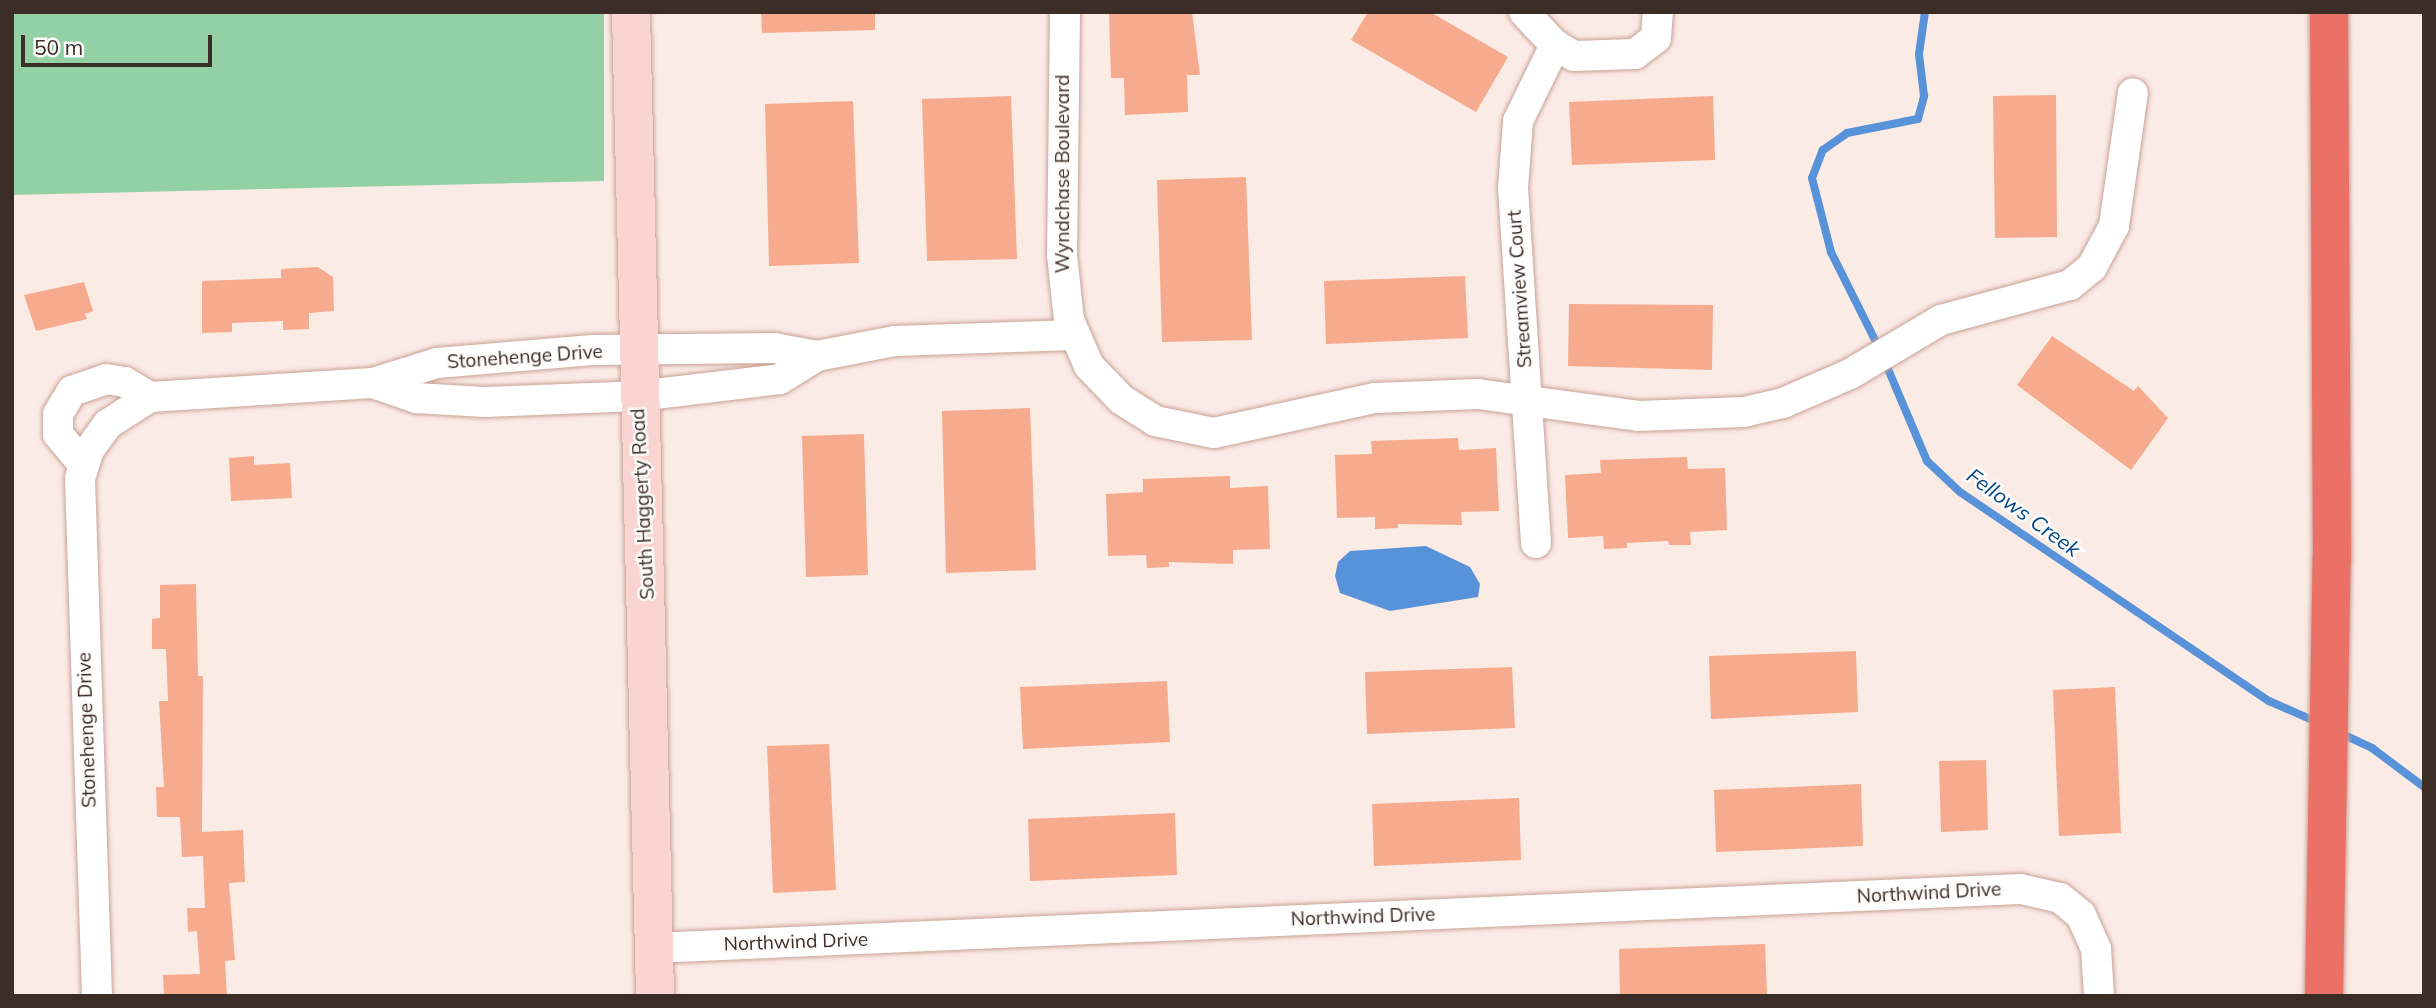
<!DOCTYPE html>
<style>
body{margin:0}
#map{position:relative;width:2436px;height:1008px;overflow:hidden;background:#fbebe5;font-family:Mulish,sans-serif}
div>[style]{position:absolute}
.green>*{inset:0;background:#93d1a5}
.water>*{inset:0;background:#5893d9}
.stream>*{height:8px;margin:-4px;padding:0 4px;transform-origin:4px;border-radius:4px;background:#5893d9}
.building>*{inset:0;background:#f6aa8e}
.roads{filter:drop-shadow(0 0 2px #c8a294) drop-shadow(0 0 2px #c8a294)}
.street>*{height:30px;margin:-15px;padding:0 15px;transform-origin:15px;border-radius:15px;background:#fff}
.secondary>*{height:38px;margin:-19px;padding:0 19px;transform-origin:19px;border-radius:19px;background:#f9d4d1}
.highway>*{height:38px;margin:-19px;padding:0 19px;transform-origin:19px;border-radius:19px;background:#eb7066}
span{translate:-50% -50%;white-space:nowrap;text-align:center;line-height:1.15;-webkit-text-stroke:5px #fcfcfc;paint-order:stroke}
.street-label{font-size:19px;color:#3b2c26}
.water-label{font-size:21px;color:#014484;font-style:italic}
.frame{position:absolute;inset:0;border:14px solid #3b2c26;pointer-events:none}
.scale{position:absolute;left:21px;top:35px;width:191px;height:32px;box-sizing:border-box;border:4px solid #3b2c26;border-top:0;padding-left:9px;font-size:21px;line-height:24px;white-space:nowrap;color:#3b2c26;-webkit-text-stroke:5px #fcfcfc;paint-order:stroke}
</style>
<div id="map">
<div class="green">
<div style="clip-path:polygon(12px 12px,604px 12px,604px 181px,12px 195px)"></div>
</div>
<div class="water">
<div style="clip-path:polygon(1426px 546px,1470px 567px,1480px 584px,1478px 597px,1390px 611px,1340px 593px,1335px 576px,1338px 562px,1350px 551px)"></div>
</div>
<div class="stream">
<div style="left:1880px;top:350px;width:110px;rotate:-116.6deg"></div>
<div style="left:1831px;top:252px;width:76px;rotate:-104.4deg"></div>
<div style="left:1812px;top:178px;width:30px;rotate:-69deg"></div>
<div style="left:1823px;top:150px;width:29px;rotate:-35deg"></div>
<div style="left:1847px;top:133px;width:72px;rotate:-11.2deg"></div>
<div style="left:1918px;top:119px;width:24px;rotate:-75deg"></div>
<div style="left:1924px;top:96px;width:42px;rotate:-96.8deg"></div>
<div style="left:1919px;top:54px;width:42px;rotate:-81.9deg"></div>
<div style="left:1885px;top:362px;width:108px;rotate:67deg"></div>
<div style="left:1927px;top:461px;width:45px;rotate:43.2deg"></div>
<div style="left:1960px;top:492px;width:373px;rotate:34.1deg"></div>
<div style="left:2269px;top:701px;width:52px;rotate:23.6deg"></div>
<div style="left:2338px;top:732px;width:38px;rotate:25deg"></div>
<div style="left:2372px;top:748px;width:65px;rotate:36.9deg"></div>
</div>
<div class="building">
<div style="clip-path:polygon(761px 12px,875px 12px,875px 30px,762px 33px)"></div>
<div style="clip-path:polygon(1109px 12px,1192px 12px,1200px 75px,1187px 75px,1188px 112px,1125px 115px,1124px 78px,1111px 78px)"></div>
<div style="clip-path:polygon(1368px 12px,1430px 12px,1508px 57px,1476px 112px,1351px 40px)"></div>
<div style="clip-path:polygon(2056px 95px,2057px 237px,1995px 238px,1993px 96px)"></div>
<div style="clip-path:polygon(1011px 96px,1017px 259px,927px 261px,922px 99px)"></div>
<div style="clip-path:polygon(1713px 96px,1715px 160px,1572px 165px,1569px 102px)"></div>
<div style="clip-path:polygon(853px 101px,859px 263px,769px 266px,765px 104px)"></div>
<div style="clip-path:polygon(1246px 177px,1252px 340px,1162px 342px,1157px 180px)"></div>
<div style="clip-path:polygon(318px 267px,333px 277px,334px 311px,309px 313px,309px 329px,283px 330px,283px 321px,232px 323px,232px 332px,202px 333px,202px 281px,281px 278px,281px 269px)"></div>
<div style="clip-path:polygon(1465px 276px,1468px 338px,1326px 344px,1324px 281px)"></div>
<div style="clip-path:polygon(84px 282px,93px 311px,85px 314px,87px 319px,36px 331px,24px 295px)"></div>
<div style="clip-path:polygon(1569px 304px,1713px 305px,1712px 370px,1568px 366px)"></div>
<div style="clip-path:polygon(2052px 336px,2134px 391px,2138px 386px,2168px 418px,2131px 470px,2017px 385px)"></div>
<div style="clip-path:polygon(1030px 408px,1036px 570px,946px 573px,942px 411px)"></div>
<div style="clip-path:polygon(864px 434px,868px 575px,806px 577px,802px 436px)"></div>
<div style="clip-path:polygon(1458px 438px,1459px 450px,1496px 448px,1499px 511px,1461px 512px,1462px 525px,1398px 524px,1398px 528px,1375px 529px,1375px 517px,1337px 518px,1335px 455px,1372px 454px,1371px 441px)"></div>
<div style="clip-path:polygon(254px 456px,254px 465px,290px 463px,292px 498px,231px 501px,229px 458px)"></div>
<div style="clip-path:polygon(1687px 457px,1688px 469px,1725px 468px,1727px 530px,1690px 532px,1691px 545px,1669px 545px,1668px 541px,1627px 543px,1627px 548px,1604px 549px,1603px 536px,1568px 538px,1565px 475px,1601px 473px,1600px 460px)"></div>
<div style="clip-path:polygon(1230px 476px,1230px 488px,1268px 486px,1270px 549px,1233px 550px,1233px 564px,1169px 562px,1169px 567px,1147px 568px,1146px 555px,1108px 556px,1106px 494px,1143px 492px,1143px 479px)"></div>
<div style="clip-path:polygon(196px 584px,198px 676px,203px 676px,202px 832px,243px 830px,245px 882px,229px 883px,235px 960px,225px 961px,227px 996px,164px 996px,163px 975px,200px 974px,197px 931px,188px 932px,187px 908px,205px 908px,203px 856px,182px 857px,180px 817px,157px 817px,156px 787px,164px 787px,159px 701px,168px 701px,166px 649px,152px 649px,152px 619px,160px 618px,160px 585px)"></div>
<div style="clip-path:polygon(1856px 651px,1858px 712px,1711px 719px,1709px 656px)"></div>
<div style="clip-path:polygon(1512px 667px,1515px 728px,1367px 734px,1365px 672px)"></div>
<div style="clip-path:polygon(1167px 681px,1170px 742px,1023px 749px,1020px 687px)"></div>
<div style="clip-path:polygon(2115px 687px,2121px 833px,2059px 836px,2053px 690px)"></div>
<div style="clip-path:polygon(829px 744px,836px 890px,773px 893px,767px 746px)"></div>
<div style="clip-path:polygon(1986px 760px,1988px 830px,1941px 832px,1939px 761px)"></div>
<div style="clip-path:polygon(1861px 784px,1863px 846px,1716px 852px,1714px 790px)"></div>
<div style="clip-path:polygon(1519px 798px,1521px 860px,1374px 866px,1372px 804px)"></div>
<div style="clip-path:polygon(1175px 813px,1177px 875px,1030px 881px,1028px 819px)"></div>
<div style="clip-path:polygon(1765px 944px,1767px 996px,1620px 996px,1619px 949px)"></div>
</div>
<div class="roads">
<div class="street">
<div style="left:1065px;top:12px;width:243px;rotate:90.7deg"></div>
<div style="left:1062px;top:255px;width:65px;rotate:83.9deg"></div>
<div style="left:1069px;top:320px;width:50px;rotate:66.5deg"></div>
<div style="left:1089px;top:366px;width:47px;rotate:45.9deg"></div>
<div style="left:1122px;top:400px;width:39px;rotate:32deg"></div>
<div style="left:1155px;top:421px;width:60px;rotate:11.5deg"></div>
<div style="left:1214px;top:433px;width:165px;rotate:-12.3deg"></div>
<div style="left:1375px;top:398px;width:103px;rotate:-2.2deg"></div>
<div style="left:1478px;top:394px;width:162px;rotate:7.8deg"></div>
<div style="left:1638px;top:416px;width:106px;rotate:-2.2deg"></div>
<div style="left:1744px;top:412px;width:40px;rotate:-13deg"></div>
<div style="left:1783px;top:403px;width:73px;rotate:-23.4deg"></div>
<div style="left:1850px;top:374px;width:106px;rotate:-30.7deg"></div>
<div style="left:1941px;top:320px;width:134px;rotate:-15.2deg"></div>
<div style="left:2070px;top:285px;width:28px;rotate:-39deg"></div>
<div style="left:2092px;top:267px;width:47px;rotate:-61.8deg"></div>
<div style="left:2114px;top:226px;width:134px;rotate:-81.9deg"></div>
<div style="left:1524px;top:12px;width:45px;rotate:46.8deg"></div>
<div style="left:373px;top:383px;width:46px;rotate:19.2deg"></div>
<div style="left:416px;top:398px;width:69px;rotate:3.3deg"></div>
<div style="left:485px;top:402px;width:153px;rotate:-2.2deg"></div>
<div style="left:638px;top:396px;width:143px;rotate:-6.8deg"></div>
<div style="left:780px;top:379px;width:44px;rotate:-31.9deg"></div>
<div style="left:817px;top:356px;width:79px;rotate:-10.9deg"></div>
<div style="left:895px;top:341px;width:179px;rotate:-1.9deg"></div>
<div style="left:83px;top:464px;width:39px;rotate:-130deg"></div>
<div style="left:58px;top:434px;width:20px;rotate:-90deg"></div>
<div style="left:58px;top:414px;width:27px;rotate:-59deg"></div>
<div style="left:72px;top:391px;width:36px;rotate:-19deg"></div>
<div style="left:106px;top:379px;width:19px;rotate:9deg"></div>
<div style="left:125px;top:382px;width:29px;rotate:31deg"></div>
<div style="left:1536px;top:543px;width:356px;rotate:-93.7deg"></div>
<div style="left:1513px;top:188px;width:67px;rotate:-85.7deg"></div>
<div style="left:1518px;top:121px;width:85px;rotate:-64deg"></div>
<div style="left:1555px;top:45px;width:22px;rotate:30deg"></div>
<div style="left:1574px;top:56px;width:61px;rotate:-1.9deg"></div>
<div style="left:1635px;top:54px;width:26px;rotate:-37deg"></div>
<div style="left:1656px;top:38px;width:26px;rotate:-86deg"></div>
<div style="left:653px;top:948px;width:1369px;rotate:-2.47deg"></div>
<div style="left:2021px;top:889px;width:40px;rotate:13deg"></div>
<div style="left:2060px;top:898px;width:27px;rotate:39deg"></div>
<div style="left:2081px;top:915px;width:37px;rotate:66deg"></div>
<div style="left:2096px;top:949px;width:47px;rotate:86.3deg"></div>
<div style="left:97px;top:996px;width:518px;rotate:-91.88deg"></div>
<div style="left:80px;top:478px;width:29px;rotate:-72deg"></div>
<div style="left:89px;top:450px;width:32px;rotate:-54deg"></div>
<div style="left:108px;top:424px;width:50px;rotate:-32.7deg"></div>
<div style="left:150px;top:397px;width:223px;rotate:-3.6deg"></div>
<div style="left:373px;top:383px;width:67px;rotate:-17.4deg"></div>
<div style="left:437px;top:363px;width:156px;rotate:-4.8deg"></div>
<div style="left:592px;top:350px;width:182px;rotate:-0.6deg"></div>
<div style="left:774px;top:348px;width:44px;rotate:10.5deg"></div>
</div>
<div class="secondary">
<div style="left:631px;top:12px;width:984px;rotate:88.6deg"></div>
</div>
<div class="highway">
<div style="left:2324px;top:996px;width:438px;rotate:-89deg"></div>
<div style="left:2332px;top:558px;width:546px;rotate:-90.31deg"></div>
</div>
</div>
<div class="street-label">
<span style="left:1063px;top:174px;rotate:-90deg">Wyndchase Boulevard</span>
<span style="left:1520px;top:289px;rotate:-94deg">Streamview Court</span>
<span style="left:525px;top:357px;rotate:-4deg">Stonehenge Drive</span>
<span style="left:643px;top:504px;rotate:-93deg">South Haggerty Road</span>
<span style="left:87px;top:730px;rotate:-92deg">Stonehenge Drive</span>
<span style="left:1929px;top:893px;rotate:-3deg">Northwind Drive</span>
<span style="left:1363px;top:917px;rotate:-2deg">Northwind Drive</span>
<span style="left:796px;top:942px;rotate:-2deg">Northwind Drive</span>
</div>
<div class="water-label">
<span style="left:2024px;top:512px;rotate:36deg">Fellows Creek</span>
</div>
<div class="frame"></div>
<div class="scale">50 m</div>
</div>
